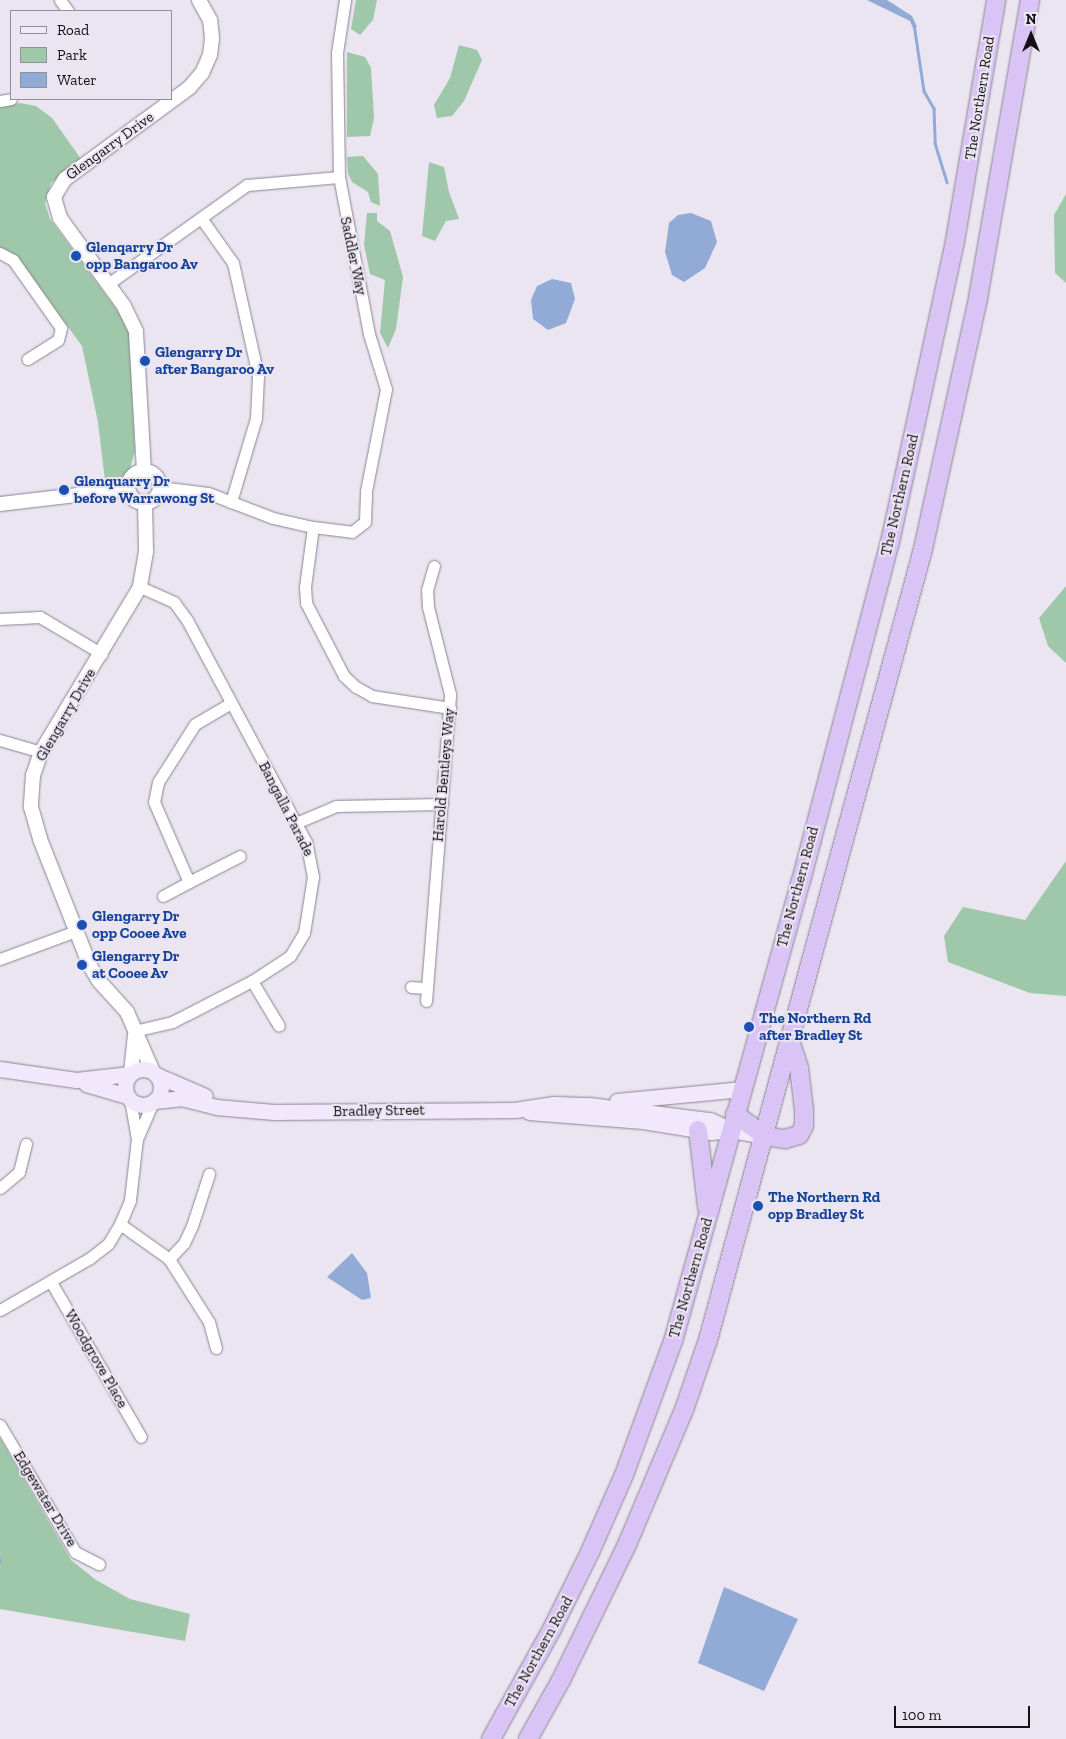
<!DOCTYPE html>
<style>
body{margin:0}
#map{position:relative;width:1066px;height:1739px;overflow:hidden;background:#eae5f1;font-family:"Zilla Slab",serif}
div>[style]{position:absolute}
.green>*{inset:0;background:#9fc7a9}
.water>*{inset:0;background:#91abd6}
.stream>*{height:2.5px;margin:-1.25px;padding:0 1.25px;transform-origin:1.25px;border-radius:1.25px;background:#91abd6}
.roads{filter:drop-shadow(0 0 1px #89858f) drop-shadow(0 0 1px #89858f)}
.minor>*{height:11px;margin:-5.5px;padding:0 5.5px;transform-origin:5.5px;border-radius:5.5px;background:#fff}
.tertiary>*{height:14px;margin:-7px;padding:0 7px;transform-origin:7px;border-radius:7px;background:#fff}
.tertiary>.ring{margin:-7px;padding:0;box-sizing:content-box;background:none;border:14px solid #fff;border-radius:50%}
.secondary>*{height:15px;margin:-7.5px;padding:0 7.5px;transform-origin:7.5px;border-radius:7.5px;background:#f1e9fb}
.secondary>.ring{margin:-7.5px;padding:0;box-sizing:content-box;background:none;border:15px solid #f1e9fb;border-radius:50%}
.trunk>*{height:18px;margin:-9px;padding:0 9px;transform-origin:9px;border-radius:9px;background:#dac4f6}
.dots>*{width:14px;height:14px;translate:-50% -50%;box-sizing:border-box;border:2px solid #eae5f1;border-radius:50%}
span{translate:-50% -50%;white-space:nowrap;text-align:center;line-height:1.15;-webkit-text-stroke:4px #eae5f1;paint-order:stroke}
.street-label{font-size:15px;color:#131115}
.transit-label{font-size:15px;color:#164399;font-weight:700}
.left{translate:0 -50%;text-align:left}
.legend{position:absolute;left:10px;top:10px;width:162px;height:90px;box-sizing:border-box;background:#eae5f1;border:1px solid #949099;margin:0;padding:6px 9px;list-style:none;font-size:15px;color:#131115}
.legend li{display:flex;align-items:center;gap:10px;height:25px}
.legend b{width:25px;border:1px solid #949099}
.north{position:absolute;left:1006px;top:10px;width:50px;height:50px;-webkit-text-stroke:4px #eae5f1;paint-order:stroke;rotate:0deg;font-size:14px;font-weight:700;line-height:20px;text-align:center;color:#131115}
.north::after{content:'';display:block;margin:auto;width:18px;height:22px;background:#131115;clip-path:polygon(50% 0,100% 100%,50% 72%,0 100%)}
.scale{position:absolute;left:894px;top:1706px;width:136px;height:22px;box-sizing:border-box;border:2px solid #131115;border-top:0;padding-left:6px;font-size:15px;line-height:18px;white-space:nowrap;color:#131115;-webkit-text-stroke:4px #eae5f1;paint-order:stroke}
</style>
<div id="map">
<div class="green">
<div style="clip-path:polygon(356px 0,377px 0,373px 20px,360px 35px,351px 29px)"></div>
<div style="clip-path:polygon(459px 45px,477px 50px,482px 60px,464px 101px,452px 116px,437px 118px,434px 105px,450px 78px)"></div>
<div style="clip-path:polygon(347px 52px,365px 57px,371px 68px,374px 118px,370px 136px,347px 137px)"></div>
<div style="clip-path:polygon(20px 103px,36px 106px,52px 118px,81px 159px,51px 183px,45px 203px,50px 219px,122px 317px,129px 333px,135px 451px,128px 476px,105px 481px,98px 422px,82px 346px,18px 258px,0 248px,0 107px)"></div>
<div style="clip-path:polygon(363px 156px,378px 174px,380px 206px,371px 202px,368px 192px,352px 182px,348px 174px,347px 157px)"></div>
<div style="clip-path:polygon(429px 162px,444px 167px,449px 192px,459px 219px,446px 221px,435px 241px,422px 236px)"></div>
<div style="clip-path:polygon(1066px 194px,1066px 283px,1055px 273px,1054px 215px)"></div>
<div style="clip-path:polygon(367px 213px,377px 213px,377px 221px,390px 231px,403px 277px,396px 329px,388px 348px,380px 333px,385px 280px,370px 274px,364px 245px)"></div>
<div style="clip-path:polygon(1066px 586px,1066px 663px,1048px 646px,1039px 618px)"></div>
<div style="clip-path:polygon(1066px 861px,1066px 996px,1030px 993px,948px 962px,944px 936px,963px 907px,1025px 920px)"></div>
<div style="clip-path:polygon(0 1438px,71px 1560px,96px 1580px,130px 1599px,190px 1614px,185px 1641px,0 1609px)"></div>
</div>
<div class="water">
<div style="clip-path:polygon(867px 0,887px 0,912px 16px,917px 27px,913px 28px,910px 21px)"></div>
<div style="clip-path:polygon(691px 213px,711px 221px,717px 242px,705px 268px,684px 282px,672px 275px,665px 252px,669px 223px,678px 215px)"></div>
<div style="clip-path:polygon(552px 279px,571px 283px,575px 299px,566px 323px,548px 330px,533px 319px,531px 300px,537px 286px)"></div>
<div style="clip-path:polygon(352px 1253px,367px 1273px,371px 1298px,362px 1300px,327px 1277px)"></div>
<div style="clip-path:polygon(724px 1587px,798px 1619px,764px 1691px,698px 1663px)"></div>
</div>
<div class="stream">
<div style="left:914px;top:24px;width:68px;rotate:81.5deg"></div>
<div style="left:924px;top:91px;width:20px;rotate:60deg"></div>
<div style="left:934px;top:108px;width:35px;rotate:88deg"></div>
<div style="left:935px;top:143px;width:41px;rotate:72.9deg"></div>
<div style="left:0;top:1560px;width:1px;rotate:90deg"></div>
</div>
<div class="roads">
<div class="minor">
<div style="left:60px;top:0;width:14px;rotate:54deg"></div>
<div style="left:0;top:101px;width:11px;rotate:-10deg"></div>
<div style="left:201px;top:218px;width:55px;rotate:54.6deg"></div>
<div style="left:233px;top:263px;width:116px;rotate:77.5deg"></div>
<div style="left:258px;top:376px;width:42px;rotate:92.7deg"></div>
<div style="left:256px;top:418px;width:88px;rotate:106.6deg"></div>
<div style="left:0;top:253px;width:15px;rotate:28deg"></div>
<div style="left:13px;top:260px;width:83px;rotate:54.8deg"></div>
<div style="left:61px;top:328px;width:12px;rotate:104deg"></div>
<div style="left:58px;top:340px;width:36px;rotate:148deg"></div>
<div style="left:108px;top:284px;width:171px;rotate:-35.5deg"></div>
<div style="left:247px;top:185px;width:92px;rotate:-5deg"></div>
<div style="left:160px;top:487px;width:48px;rotate:7.1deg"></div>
<div style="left:208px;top:493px;width:70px;rotate:21deg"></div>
<div style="left:273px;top:518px;width:41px;rotate:12.7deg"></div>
<div style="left:313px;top:527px;width:39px;rotate:7deg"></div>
<div style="left:352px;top:532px;width:16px;rotate:-38deg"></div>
<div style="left:365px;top:522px;width:31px;rotate:-88deg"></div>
<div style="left:366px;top:491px;width:104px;rotate:-78.9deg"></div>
<div style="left:386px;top:389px;width:58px;rotate:-107.2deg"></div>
<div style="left:369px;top:334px;width:160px;rotate:-100.8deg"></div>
<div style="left:339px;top:177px;width:124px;rotate:-90.9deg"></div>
<div style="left:337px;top:53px;width:54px;rotate:-81.4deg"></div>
<div style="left:313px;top:527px;width:61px;rotate:97.6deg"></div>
<div style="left:305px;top:587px;width:16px;rotate:86deg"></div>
<div style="left:306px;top:603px;width:82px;rotate:62.5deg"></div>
<div style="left:344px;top:676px;width:16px;rotate:43deg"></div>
<div style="left:356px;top:687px;width:18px;rotate:29deg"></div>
<div style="left:372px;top:696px;width:79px;rotate:8.7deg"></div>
<div style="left:0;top:619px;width:40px;rotate:-2.9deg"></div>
<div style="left:40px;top:617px;width:72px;rotate:30.8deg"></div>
<div style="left:231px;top:703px;width:42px;rotate:149.7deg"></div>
<div style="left:195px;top:724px;width:69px;rotate:122.5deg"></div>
<div style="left:158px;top:782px;width:20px;rotate:101deg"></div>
<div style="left:154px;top:802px;width:87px;rotate:66.4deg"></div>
<div style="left:189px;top:882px;width:57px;rotate:-27deg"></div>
<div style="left:0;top:740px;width:43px;rotate:16.3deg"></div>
<div style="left:296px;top:823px;width:43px;rotate:-23deg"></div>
<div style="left:336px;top:806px;width:106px;rotate:-1.1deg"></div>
<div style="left:163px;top:896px;width:30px;rotate:-28deg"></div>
<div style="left:0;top:959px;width:81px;rotate:-20.2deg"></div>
<div style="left:252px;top:981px;width:52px;rotate:59deg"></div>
<div style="left:411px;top:987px;width:16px;rotate:4deg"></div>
<div style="left:426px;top:1001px;width:308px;rotate:-85.5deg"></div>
<div style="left:450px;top:694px;width:90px;rotate:-104.2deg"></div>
<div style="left:428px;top:607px;width:17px;rotate:-93deg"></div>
<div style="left:427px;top:590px;width:25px;rotate:-74deg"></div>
<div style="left:134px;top:1031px;width:39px;rotate:-13deg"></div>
<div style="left:172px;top:1022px;width:18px;rotate:-27deg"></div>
<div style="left:188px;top:1014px;width:72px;rotate:-27.3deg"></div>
<div style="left:252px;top:981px;width:45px;rotate:-33.3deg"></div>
<div style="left:290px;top:956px;width:27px;rotate:-59deg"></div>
<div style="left:304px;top:933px;width:57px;rotate:-80.9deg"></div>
<div style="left:313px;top:877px;width:36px;rotate:-101deg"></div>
<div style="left:306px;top:842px;width:252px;rotate:-118.2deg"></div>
<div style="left:187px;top:620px;width:22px;rotate:-126deg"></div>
<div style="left:174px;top:602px;width:37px;rotate:-156deg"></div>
<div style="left:137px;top:1139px;width:40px;rotate:-66.6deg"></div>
<div style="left:0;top:1188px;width:25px;rotate:-40deg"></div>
<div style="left:19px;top:1172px;width:29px;rotate:-76deg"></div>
<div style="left:120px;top:1224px;width:60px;rotate:35.5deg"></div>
<div style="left:169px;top:1259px;width:75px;rotate:57.6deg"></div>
<div style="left:209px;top:1322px;width:27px;rotate:75deg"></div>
<div style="left:169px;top:1259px;width:22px;rotate:-47deg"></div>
<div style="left:184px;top:1243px;width:19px;rotate:-65deg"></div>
<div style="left:192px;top:1226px;width:55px;rotate:-71.9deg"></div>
<div style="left:51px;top:1282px;width:179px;rotate:59.9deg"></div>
<div style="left:0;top:1310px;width:104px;rotate:-30deg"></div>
<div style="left:90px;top:1258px;width:23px;rotate:-38deg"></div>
<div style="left:108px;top:1244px;width:23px;rotate:-59deg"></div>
<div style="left:120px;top:1224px;width:26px;rotate:-67deg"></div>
<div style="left:130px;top:1200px;width:61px;rotate:-83.5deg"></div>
<div style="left:137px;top:1139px;width:40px;rotate:-100deg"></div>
<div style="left:0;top:1425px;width:147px;rotate:59.4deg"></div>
<div style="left:75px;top:1552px;width:27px;rotate:27deg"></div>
</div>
<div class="tertiary">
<div class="ring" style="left:128px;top:471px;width:18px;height:18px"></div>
<div style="left:144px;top:471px;width:140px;rotate:-93.3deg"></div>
<div style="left:136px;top:331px;width:28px;rotate:-116deg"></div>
<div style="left:124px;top:306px;width:109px;rotate:-126deg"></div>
<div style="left:60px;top:218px;width:22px;rotate:-106deg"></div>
<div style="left:54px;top:197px;width:21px;rotate:-59deg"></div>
<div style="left:65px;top:179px;width:154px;rotate:-36.3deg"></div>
<div style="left:189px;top:88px;width:20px;rotate:-49deg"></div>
<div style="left:202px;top:73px;width:20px;rotate:-66deg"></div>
<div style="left:210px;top:55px;width:17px;rotate:-83deg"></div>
<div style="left:212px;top:38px;width:18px;rotate:-96deg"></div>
<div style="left:210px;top:20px;width:23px;rotate:-119deg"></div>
<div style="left:145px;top:503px;width:49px;rotate:88.8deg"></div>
<div style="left:146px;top:552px;width:36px;rotate:100deg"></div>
<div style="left:140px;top:587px;width:192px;rotate:121deg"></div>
<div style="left:41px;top:752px;width:24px;rotate:109deg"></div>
<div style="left:33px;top:775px;width:32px;rotate:94deg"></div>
<div style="left:31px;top:807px;width:33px;rotate:74deg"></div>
<div style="left:40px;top:839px;width:136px;rotate:68.5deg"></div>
<div style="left:90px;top:966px;width:17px;rotate:59deg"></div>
<div style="left:99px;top:981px;width:42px;rotate:47.9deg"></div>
<div style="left:127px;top:1012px;width:65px;rotate:66.6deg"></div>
<div style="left:0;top:504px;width:129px;rotate:-6.7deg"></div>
<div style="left:131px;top:1073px;width:38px;rotate:-84deg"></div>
</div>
<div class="secondary">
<div style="left:0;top:1069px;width:77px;rotate:8.2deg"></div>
<div style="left:76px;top:1080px;width:54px;rotate:-6.3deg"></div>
<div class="ring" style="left:125px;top:1069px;width:21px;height:21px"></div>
<div style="left:156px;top:1075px;width:53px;rotate:23.2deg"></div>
<div style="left:86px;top:1084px;width:43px;rotate:16.3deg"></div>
<div style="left:154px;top:1101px;width:27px;rotate:-6deg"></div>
<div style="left:181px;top:1098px;width:36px;rotate:14deg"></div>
<div style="left:216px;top:1107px;width:58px;rotate:4.9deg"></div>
<div style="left:274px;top:1112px;width:241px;rotate:-0.5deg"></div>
<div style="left:515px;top:1110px;width:39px;rotate:-9deg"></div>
<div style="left:554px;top:1104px;width:35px;rotate:2deg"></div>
<div style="left:589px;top:1105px;width:122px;rotate:7.1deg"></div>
<div style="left:710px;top:1120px;width:23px;rotate:25deg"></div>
<div style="left:731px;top:1130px;width:35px;rotate:10deg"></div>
<div style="left:617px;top:1101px;width:126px;rotate:-5.5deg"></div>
<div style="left:529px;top:1112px;width:114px;rotate:4.5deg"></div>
<div style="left:643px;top:1121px;width:69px;rotate:9.2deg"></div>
<div style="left:711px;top:1132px;width:19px;rotate:-6deg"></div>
</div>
<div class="trunk">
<div style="left:735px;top:1114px;width:37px;rotate:36deg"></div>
<div style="left:765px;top:1136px;width:20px;rotate:9deg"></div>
<div style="left:785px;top:1139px;width:15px;rotate:-16deg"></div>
<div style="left:799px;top:1135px;width:10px;rotate:-61deg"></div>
<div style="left:804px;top:1126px;width:16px;rotate:-90deg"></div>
<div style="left:804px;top:1110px;width:42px;rotate:-96.8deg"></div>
<div style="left:799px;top:1068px;width:26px;rotate:-108deg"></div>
<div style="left:698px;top:1130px;width:78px;rotate:83.3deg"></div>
<div style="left:491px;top:1739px;width:126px;rotate:-61deg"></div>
<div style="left:552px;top:1629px;width:86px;rotate:-63.7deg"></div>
<div style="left:590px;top:1552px;width:84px;rotate:-66.2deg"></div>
<div style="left:624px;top:1475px;width:146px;rotate:-69.9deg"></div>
<div style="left:674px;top:1338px;width:474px;rotate:-74.5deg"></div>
<div style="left:801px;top:881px;width:350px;rotate:-75.3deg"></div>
<div style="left:890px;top:542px;width:308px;rotate:-77.8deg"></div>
<div style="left:955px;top:241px;width:244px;rotate:-80.3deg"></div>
<div style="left:528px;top:1739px;width:68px;rotate:-60.8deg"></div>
<div style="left:561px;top:1680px;width:148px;rotate:-64deg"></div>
<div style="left:626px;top:1547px;width:149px;rotate:-67.1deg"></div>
<div style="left:684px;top:1410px;width:74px;rotate:-71.1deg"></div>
<div style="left:708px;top:1340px;width:820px;rotate:-74.79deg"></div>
<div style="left:923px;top:549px;width:257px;rotate:-77.6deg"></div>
<div style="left:978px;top:298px;width:303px;rotate:-80.1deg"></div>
</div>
</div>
<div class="dots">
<div style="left:76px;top:256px;background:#1a4fb4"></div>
<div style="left:145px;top:361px;background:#1a4fb4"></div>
<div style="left:64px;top:490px;background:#1a4fb4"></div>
<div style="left:82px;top:925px;background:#1a4fb4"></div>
<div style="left:82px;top:965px;background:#1a4fb4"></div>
<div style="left:749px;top:1027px;background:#1a4fb4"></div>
<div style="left:758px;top:1206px;background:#1a4fb4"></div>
</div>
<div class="street-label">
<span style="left:980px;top:98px;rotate:-81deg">The Northern Road</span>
<span style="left:110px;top:146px;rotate:-36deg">Glengarry Drive</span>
<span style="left:353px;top:256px;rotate:78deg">Saddler Way</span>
<span style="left:900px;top:495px;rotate:-77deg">The Northern Road</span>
<span style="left:66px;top:715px;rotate:-60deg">Glengarry Drive</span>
<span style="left:444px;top:775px;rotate:-85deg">Harold Bentleys Way</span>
<span style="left:286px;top:809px;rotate:63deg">Bangalla Parade</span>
<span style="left:798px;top:887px;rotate:-75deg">The Northern Road</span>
<span style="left:379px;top:1111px;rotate:-1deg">Bradley Street</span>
<span style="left:691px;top:1278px;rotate:-74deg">The Northern Road</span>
<span style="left:96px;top:1359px;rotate:60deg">Woodgrove Place</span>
<span style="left:45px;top:1499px;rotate:59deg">Edgewater Drive</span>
<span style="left:539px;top:1652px;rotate:-61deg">The Northern Road</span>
</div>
<div class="transit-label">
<span class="left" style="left:86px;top:256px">Glenqarry Dr<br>opp Bangaroo Av</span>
<span class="left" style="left:155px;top:361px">Glengarry Dr<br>after Bangaroo Av</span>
<span class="left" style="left:74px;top:490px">Glenquarry Dr<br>before Warrawong St</span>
<span class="left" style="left:92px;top:925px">Glengarry Dr<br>opp Cooee Ave</span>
<span class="left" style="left:92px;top:965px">Glengarry Dr<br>at Cooee Av</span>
<span class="left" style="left:759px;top:1027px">The Northern Rd<br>after Bradley St</span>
<span class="left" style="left:768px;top:1206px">The Northern Rd<br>opp Bradley St</span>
</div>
<ul class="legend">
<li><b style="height:6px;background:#f1e9fb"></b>Road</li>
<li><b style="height:14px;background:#9fc7a9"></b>Park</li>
<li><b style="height:14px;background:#91abd6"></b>Water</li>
</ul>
<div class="north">N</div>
<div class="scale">100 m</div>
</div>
